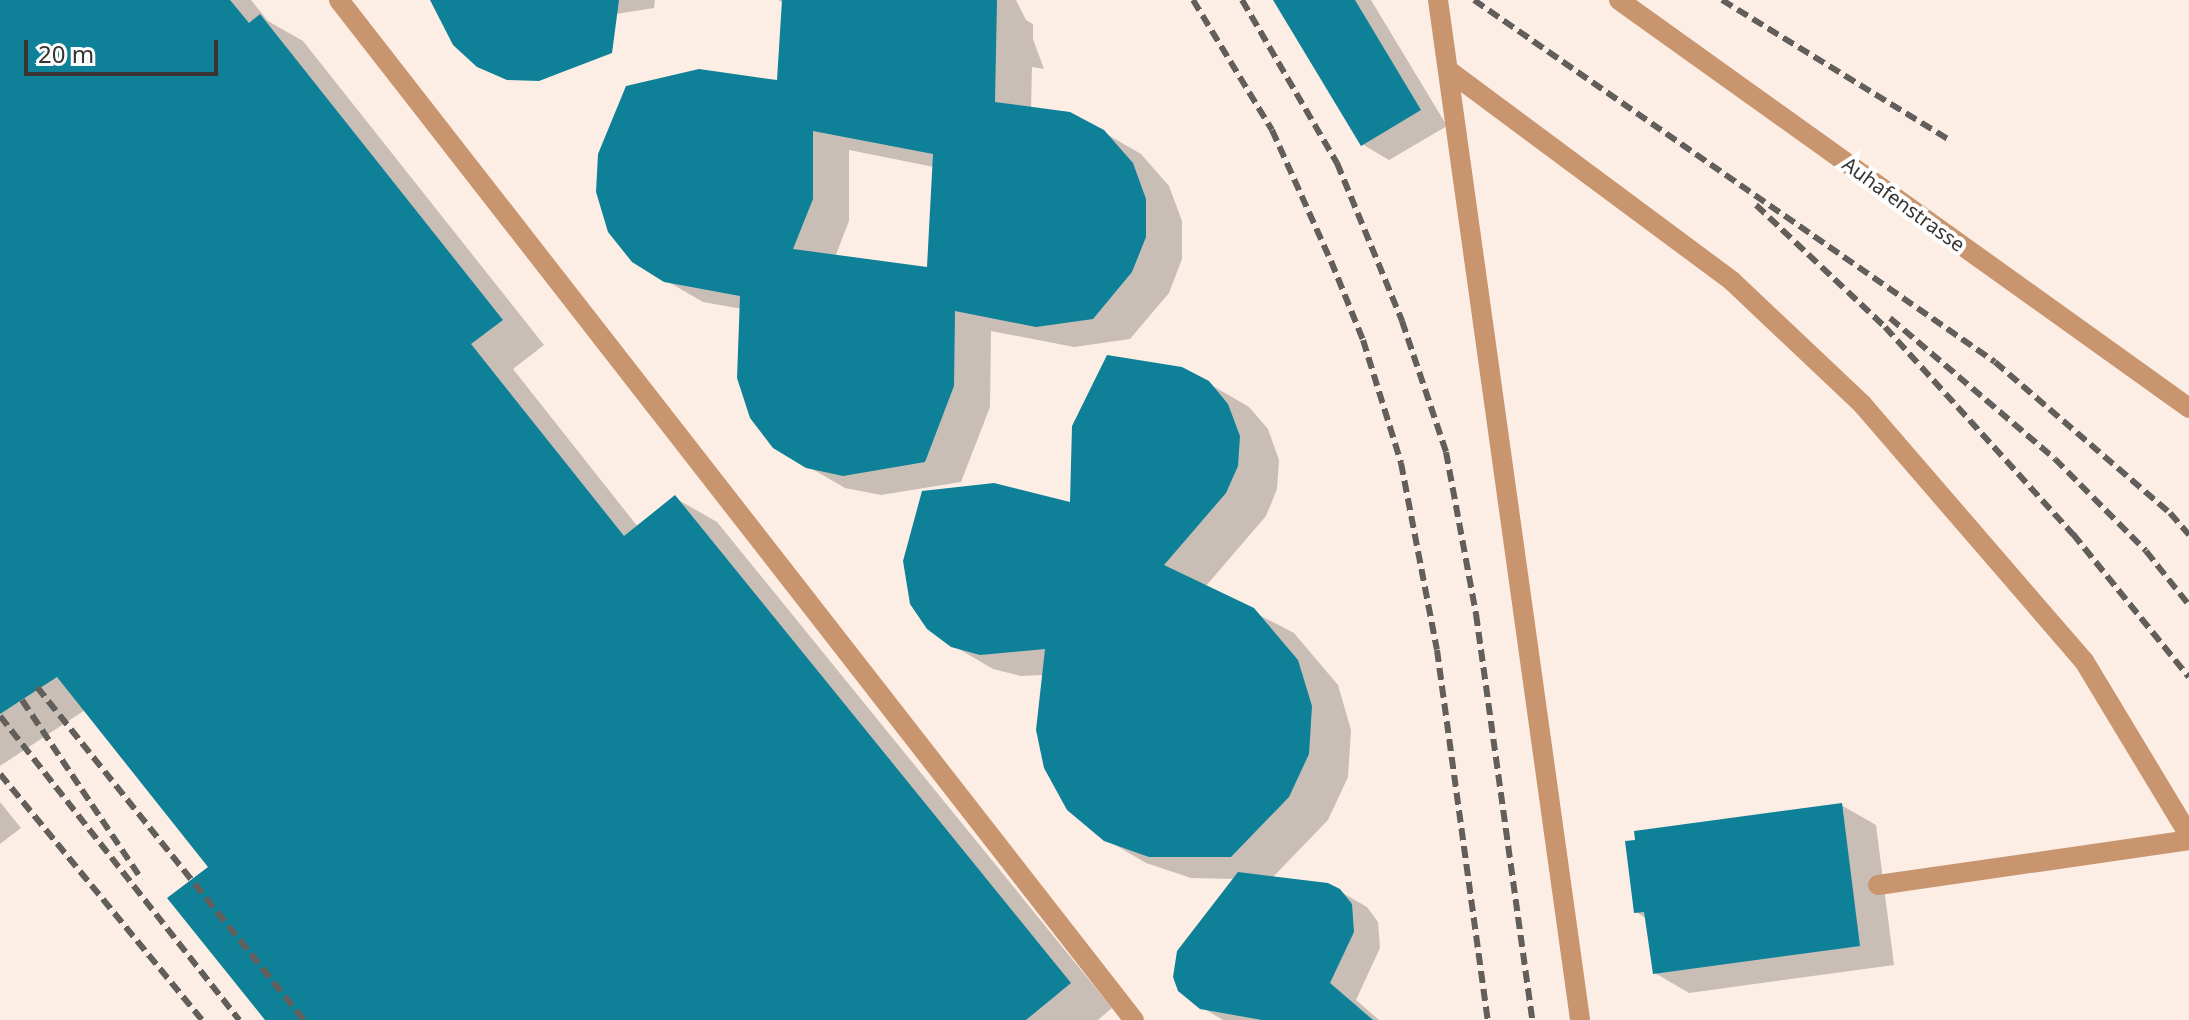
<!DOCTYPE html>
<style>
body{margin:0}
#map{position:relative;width:2189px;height:1020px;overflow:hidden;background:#fff9f5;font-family:"Noto Sans",sans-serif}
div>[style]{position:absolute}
.built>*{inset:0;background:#fceee4}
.shadow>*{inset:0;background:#0003}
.building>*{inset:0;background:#0e8098}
.lane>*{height:20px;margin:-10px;padding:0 10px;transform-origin:10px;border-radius:10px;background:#c8956e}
.street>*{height:20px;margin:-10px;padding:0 10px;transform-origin:10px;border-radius:10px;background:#c8956e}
.rail>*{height:6px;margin-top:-3px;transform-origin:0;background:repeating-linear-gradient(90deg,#615e5b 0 12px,transparent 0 18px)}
span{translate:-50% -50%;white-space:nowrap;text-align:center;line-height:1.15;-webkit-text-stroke:8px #fff;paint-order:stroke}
.street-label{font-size:20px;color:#383533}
.scale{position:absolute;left:24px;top:40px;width:194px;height:36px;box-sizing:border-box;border:4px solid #383533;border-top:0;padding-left:10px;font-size:24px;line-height:28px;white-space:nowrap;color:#383533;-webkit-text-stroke:6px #fff;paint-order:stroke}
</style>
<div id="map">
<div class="built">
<div style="clip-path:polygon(0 0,2189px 0,2189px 1020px,0 1020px)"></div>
</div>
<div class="shadow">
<div style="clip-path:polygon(0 0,251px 0,268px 21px,303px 41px,544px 345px,513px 369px,638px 527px,675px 498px,717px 522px,1112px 1008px,1098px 1020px,267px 1020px,210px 867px,85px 710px,0 766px)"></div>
<div style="clip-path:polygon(440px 0,655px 0,654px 8px,501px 32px)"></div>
<div style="clip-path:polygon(evenodd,778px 0,1016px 0,1026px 20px,1033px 24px,1033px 39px,1044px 69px,1032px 67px,1031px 109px,1103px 132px,1141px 154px,1169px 186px,1182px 221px,1182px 259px,1169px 293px,1130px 339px,1074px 347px,991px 331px,990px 407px,961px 482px,881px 495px,845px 488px,807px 466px,742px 309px,703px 302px,665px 280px,812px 20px,778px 0,849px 150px,934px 167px,929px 269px,835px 257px,849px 221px,849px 150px)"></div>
<div style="clip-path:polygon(1311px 0,1371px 0,1447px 126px,1389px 160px,1362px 144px)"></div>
<div style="clip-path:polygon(1208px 383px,1249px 407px,1268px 429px,1279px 460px,1277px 489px,1266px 516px,1205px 587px,1294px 633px,1338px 685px,1351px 730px,1348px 777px,1328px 820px,1272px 878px,1327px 884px,1367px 907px,1378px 922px,1380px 948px,1356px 1000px,1379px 1020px,1223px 1020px,1201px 1007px,1235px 879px,1191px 878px,1146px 863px,1105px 839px,1044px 675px,1021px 676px,993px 669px,952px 645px,1072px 504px)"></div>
<div style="clip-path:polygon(0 802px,21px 828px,0 844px)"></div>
<div style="clip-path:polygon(1841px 805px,1876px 825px,1894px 965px,1689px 993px,1655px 973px,1647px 919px,1636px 912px,1637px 841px)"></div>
</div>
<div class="building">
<div style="clip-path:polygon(0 0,230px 0,249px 23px,260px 14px,503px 320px,471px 344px,624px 536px,675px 495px,1071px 983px,1026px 1020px,265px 1020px,167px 898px,208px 867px,57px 677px,0 714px)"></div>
<div style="clip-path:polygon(430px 0,619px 0,612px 53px,539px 81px,507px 80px,477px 67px,453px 45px)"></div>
<div style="clip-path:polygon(evenodd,782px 0,997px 0,995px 102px,1070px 112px,1104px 130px,1133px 163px,1146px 199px,1146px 237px,1132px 272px,1093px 319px,1036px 327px,955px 311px,954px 386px,925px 462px,843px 476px,806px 468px,773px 448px,750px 418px,737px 378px,740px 296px,664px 282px,632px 262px,608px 232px,596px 192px,598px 154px,626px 86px,699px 69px,777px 80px,782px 0,813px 131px,933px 154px,927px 267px,793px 249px,813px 199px,813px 131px)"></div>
<div style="clip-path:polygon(1273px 0,1355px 0,1421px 110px,1361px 146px)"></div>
<div style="clip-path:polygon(1107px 355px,1182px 367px,1209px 381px,1228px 404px,1240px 436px,1238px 466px,1226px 493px,1164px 565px,1254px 608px,1298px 660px,1312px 706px,1309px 754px,1289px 797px,1231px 857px,1149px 857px,1104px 841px,1067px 810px,1044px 768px,1036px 730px,1045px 649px,980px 655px,951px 647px,927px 629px,910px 604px,903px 561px,922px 491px,994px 483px,1070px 502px,1072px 426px)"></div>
<div style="clip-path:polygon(1842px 803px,1860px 946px,1653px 974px,1644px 912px,1634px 913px,1625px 841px,1635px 840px,1634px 831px)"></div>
<div style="clip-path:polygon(1238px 872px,1328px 883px,1340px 889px,1352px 904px,1354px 932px,1330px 983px,1373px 1020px,1262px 1020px,1200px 1009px,1178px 991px,1173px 977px,1177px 951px)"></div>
</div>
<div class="lane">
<div style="left:339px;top:0;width:1293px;rotate:52.07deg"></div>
<div style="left:1438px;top:0;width:1030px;rotate:82.07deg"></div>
<div style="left:1448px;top:70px;width:354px;rotate:36.6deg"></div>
<div style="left:1732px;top:281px;width:179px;rotate:43.4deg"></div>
<div style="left:1862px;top:404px;width:340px;rotate:49.2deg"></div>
<div style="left:2084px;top:661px;width:203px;rotate:58.9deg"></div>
<div style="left:1878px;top:885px;width:314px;rotate:-8.2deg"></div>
</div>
<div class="street">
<div style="left:1619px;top:0;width:701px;rotate:35.59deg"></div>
</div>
<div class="rail">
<div style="left:1193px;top:0;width:152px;rotate:58.7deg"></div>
<div style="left:1272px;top:130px;width:144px;rotate:65.8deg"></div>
<div style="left:1331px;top:261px;width:85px;rotate:67.9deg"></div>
<div style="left:1363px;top:340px;width:129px;rotate:72.8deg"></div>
<div style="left:1401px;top:463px;width:190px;rotate:79.1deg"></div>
<div style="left:1437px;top:650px;width:373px;rotate:82.2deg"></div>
<div style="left:1242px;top:0;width:189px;rotate:59.8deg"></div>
<div style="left:1337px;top:163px;width:171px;rotate:67.6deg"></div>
<div style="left:1402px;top:321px;width:138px;rotate:71.4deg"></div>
<div style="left:1446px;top:452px;width:165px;rotate:79.5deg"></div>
<div style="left:1476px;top:614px;width:410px;rotate:82.1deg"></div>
<div style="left:1474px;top:0;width:634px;rotate:34.79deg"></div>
<div style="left:1995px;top:362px;width:231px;rotate:40.8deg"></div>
<div style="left:2170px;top:513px;width:29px;rotate:49deg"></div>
<div style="left:1722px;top:0;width:269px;rotate:31.6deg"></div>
<div style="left:1756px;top:205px;width:178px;rotate:43.4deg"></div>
<div style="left:1885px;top:327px;width:280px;rotate:47.8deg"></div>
<div style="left:2073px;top:534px;width:184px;rotate:51deg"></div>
<div style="left:1890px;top:318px;width:217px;rotate:40.5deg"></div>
<div style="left:2055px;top:459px;width:129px;rotate:45.3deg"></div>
<div style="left:2146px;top:551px;width:69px;rotate:51.5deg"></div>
<div style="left:37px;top:687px;width:427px;rotate:51.3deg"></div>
<div style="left:22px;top:700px;width:216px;rotate:56.3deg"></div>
<div style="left:0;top:716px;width:387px;rotate:51.8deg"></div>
<div style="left:0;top:774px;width:318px;rotate:50.6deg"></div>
</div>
<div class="street-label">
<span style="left:1904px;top:204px;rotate:36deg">Auhafenstrasse</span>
</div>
<div class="scale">20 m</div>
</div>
